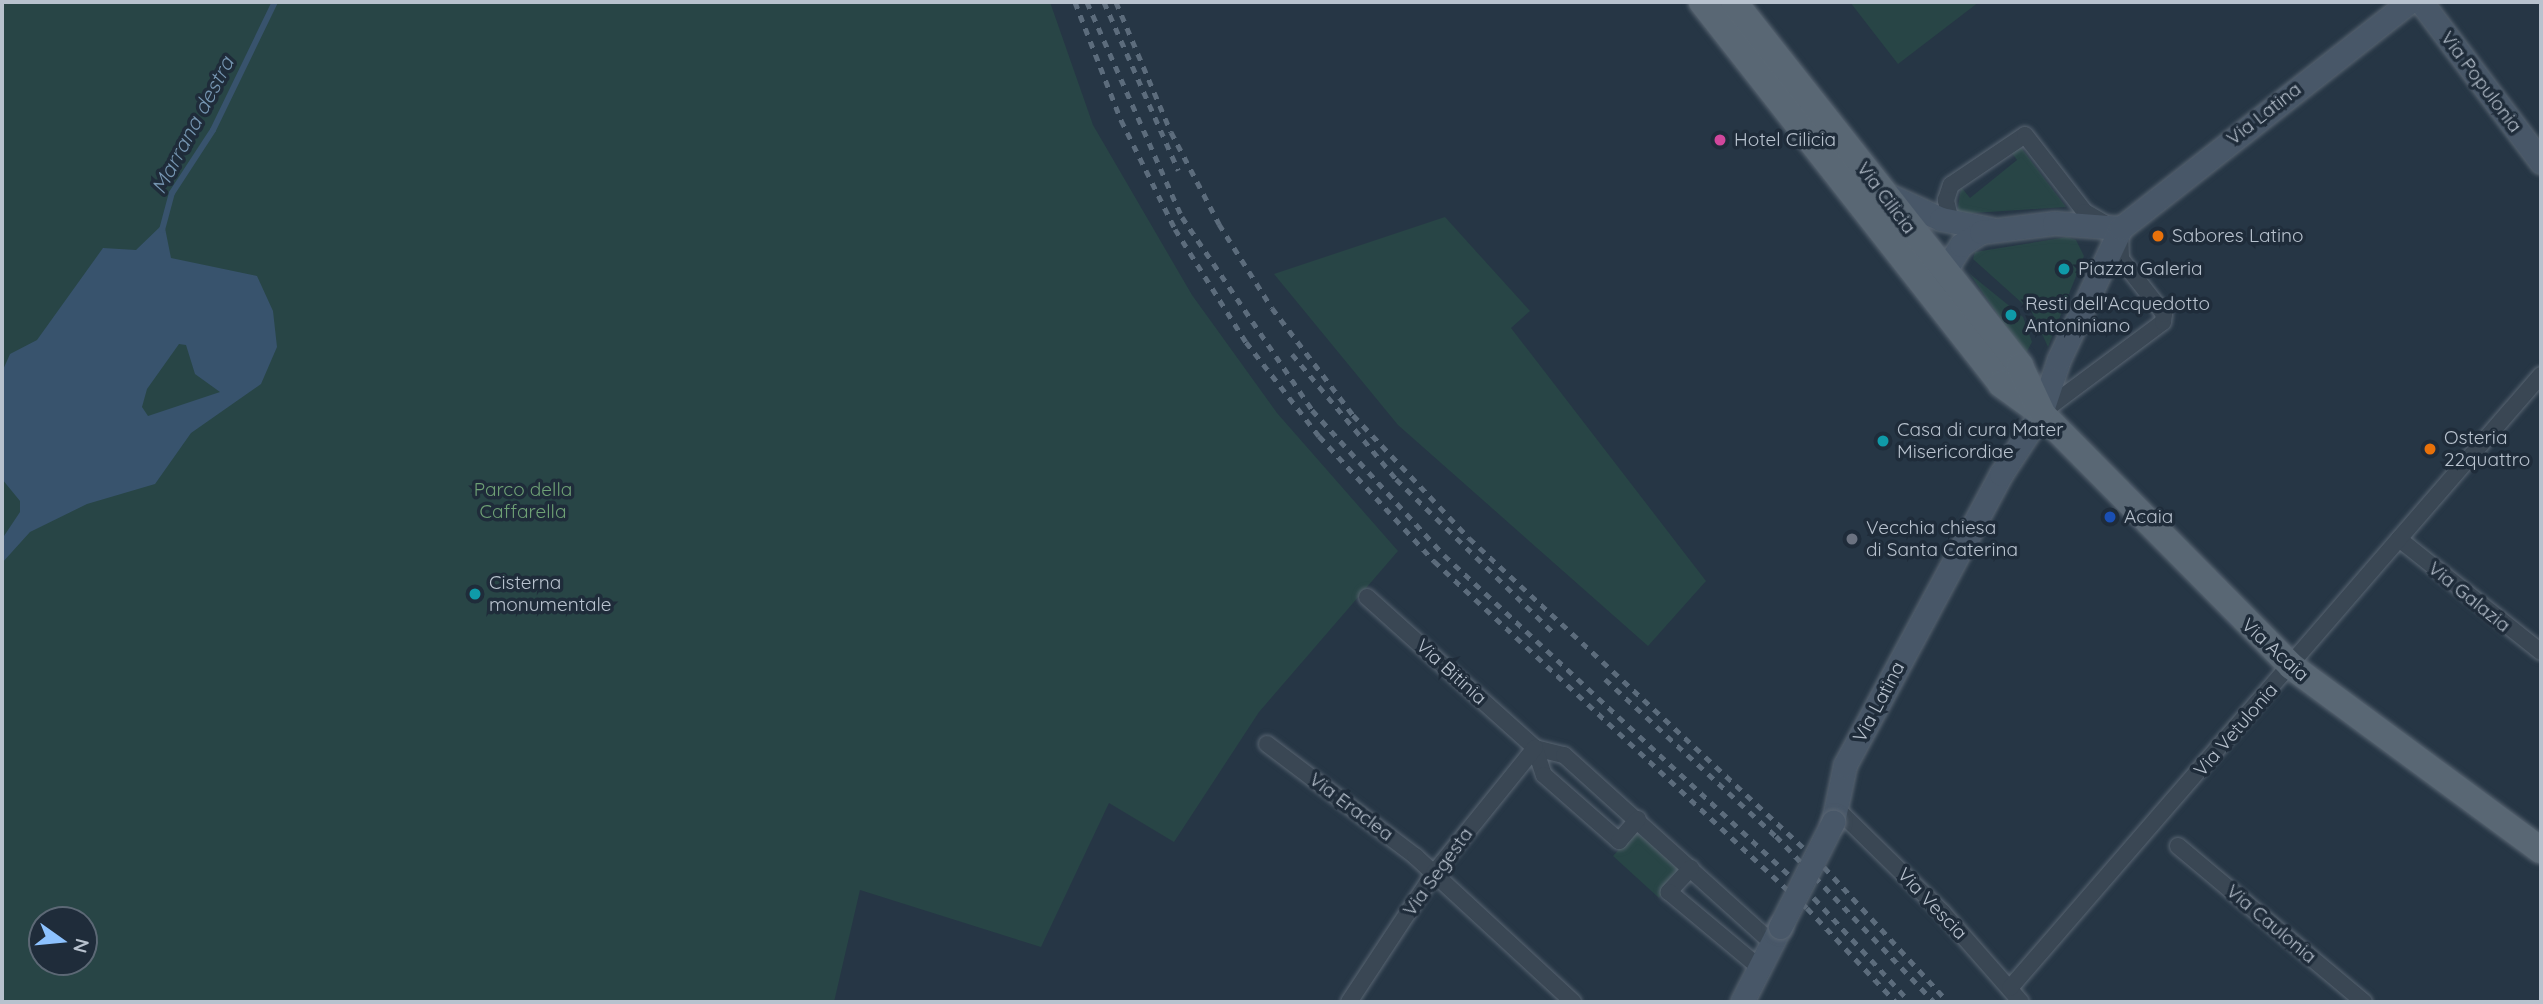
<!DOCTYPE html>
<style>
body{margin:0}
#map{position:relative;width:2543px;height:1004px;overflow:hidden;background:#263645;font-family:Quicksand,sans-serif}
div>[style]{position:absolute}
.green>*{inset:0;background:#284546}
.water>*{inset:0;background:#38536d}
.stream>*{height:6px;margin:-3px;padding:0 3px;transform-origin:3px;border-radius:3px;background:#38536d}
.roads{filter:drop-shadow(0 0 2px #596572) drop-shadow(0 0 2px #596572)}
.street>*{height:16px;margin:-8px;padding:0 8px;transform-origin:8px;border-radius:8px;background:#3a4754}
.secondary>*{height:23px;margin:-11.5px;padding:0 11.5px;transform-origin:11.5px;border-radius:11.5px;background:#485768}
.primary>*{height:26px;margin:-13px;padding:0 13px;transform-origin:13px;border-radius:13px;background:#596774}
.rail>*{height:5px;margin-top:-2.5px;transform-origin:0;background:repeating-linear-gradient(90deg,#5c6c7c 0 7px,transparent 0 14px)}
.bridges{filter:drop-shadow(0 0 2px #596572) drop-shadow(0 0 2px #596572)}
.secondary-bridge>*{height:23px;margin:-11.5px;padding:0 11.5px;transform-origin:11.5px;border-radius:11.5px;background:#485768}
.dots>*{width:19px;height:19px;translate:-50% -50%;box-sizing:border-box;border:4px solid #1f2c3a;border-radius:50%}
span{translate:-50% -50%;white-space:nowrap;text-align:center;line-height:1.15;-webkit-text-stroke:7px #1f2c3a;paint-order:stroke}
.street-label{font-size:19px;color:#b8c2ce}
.poi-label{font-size:19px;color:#b8c2ce}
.left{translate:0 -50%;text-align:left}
.park-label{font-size:19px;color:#6ea075}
.water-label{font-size:21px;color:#7696b2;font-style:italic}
.frame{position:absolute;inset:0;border:4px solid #b8c2ce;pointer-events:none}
.north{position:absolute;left:28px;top:906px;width:70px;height:70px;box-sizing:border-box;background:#1f2c3a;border:2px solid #5c6875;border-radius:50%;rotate:105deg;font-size:19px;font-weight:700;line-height:28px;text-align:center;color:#b8c2ce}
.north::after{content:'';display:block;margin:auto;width:24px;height:32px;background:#8dc2fe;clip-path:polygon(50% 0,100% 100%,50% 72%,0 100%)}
</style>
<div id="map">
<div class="green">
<div style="clip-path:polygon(evenodd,2px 2px,1050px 2px,1093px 125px,1192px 295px,1277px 413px,1398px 551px,1259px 712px,1174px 842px,1109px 803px,1041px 947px,860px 890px,834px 1002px,2px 1002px,2px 2px,42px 920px,84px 920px,84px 962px,42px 962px,42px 920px)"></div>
<div style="clip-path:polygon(1850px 2px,1979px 2px,1898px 64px)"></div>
<div style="clip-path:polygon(2019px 145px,2066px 207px,1957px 214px,1961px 187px,1970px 198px,2017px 160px,2009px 149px)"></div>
<div style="clip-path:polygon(1445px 217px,1530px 311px,1511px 328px,1706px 581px,1648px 646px,1398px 425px,1274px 274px)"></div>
<div style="clip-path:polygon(2067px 237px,2076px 240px,2084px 256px,2048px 347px,2032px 312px,1973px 259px,1975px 252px)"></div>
<div style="clip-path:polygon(1970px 274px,2023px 317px,2032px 342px,2025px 355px)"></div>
<div style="clip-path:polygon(1637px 829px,1682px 870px,1659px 898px,1613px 856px)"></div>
</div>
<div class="water">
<div style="clip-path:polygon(evenodd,164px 223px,171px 258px,257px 276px,273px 311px,277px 347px,261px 384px,191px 433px,155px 484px,87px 504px,30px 532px,2px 563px,2px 539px,20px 512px,20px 501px,2px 479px,2px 372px,10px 354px,37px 340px,103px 248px,136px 250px,164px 223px,179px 344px,186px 345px,195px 374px,220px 392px,148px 416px,142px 407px,147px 389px,179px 344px)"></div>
</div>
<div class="stream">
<div style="left:162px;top:230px;width:38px;rotate:-75deg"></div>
<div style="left:172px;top:193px;width:75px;rotate:-56.9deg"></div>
<div style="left:213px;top:130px;width:142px;rotate:-64.2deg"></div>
</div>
<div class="roads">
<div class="street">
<div style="left:1951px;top:222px;width:23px;rotate:-103deg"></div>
<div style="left:1946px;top:200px;width:16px;rotate:-72deg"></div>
<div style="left:1951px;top:185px;width:89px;rotate:-34deg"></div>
<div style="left:2025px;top:135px;width:98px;rotate:52.1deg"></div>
<div style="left:2085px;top:212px;width:22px;rotate:30deg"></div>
<div style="left:2041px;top:413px;width:152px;rotate:-36.7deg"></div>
<div style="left:2163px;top:322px;width:8px;rotate:-83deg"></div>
<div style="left:2164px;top:314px;width:70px;rotate:-128deg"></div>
<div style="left:2121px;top:259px;width:23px;rotate:-92deg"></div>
<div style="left:2399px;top:539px;width:181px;rotate:38.5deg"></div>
<div style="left:1367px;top:597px;width:226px;rotate:41.9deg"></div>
<div style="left:1535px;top:748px;width:30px;rotate:14deg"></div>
<div style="left:1564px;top:755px;width:282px;rotate:42.1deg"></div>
<div style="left:1267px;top:744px;width:186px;rotate:37.1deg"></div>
<div style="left:1415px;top:856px;width:215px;rotate:42.7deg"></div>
<div style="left:1535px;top:748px;width:28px;rotate:72deg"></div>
<div style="left:1544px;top:775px;width:100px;rotate:41.3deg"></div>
<div style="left:1619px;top:841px;width:29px;rotate:-49deg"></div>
<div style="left:1838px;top:810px;width:147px;rotate:44.4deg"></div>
<div style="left:1943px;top:913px;width:118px;rotate:48.8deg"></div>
<div style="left:2178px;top:846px;width:243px;rotate:40deg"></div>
<div style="left:1691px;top:868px;width:33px;rotate:133deg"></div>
<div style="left:1669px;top:892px;width:120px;rotate:39.9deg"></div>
<div style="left:2010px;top:988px;width:811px;rotate:-49.1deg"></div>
<div style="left:1349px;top:1002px;width:154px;rotate:-56.6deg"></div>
<div style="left:1434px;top:873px;width:161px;rotate:-51.1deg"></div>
</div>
<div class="secondary">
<div style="left:2421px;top:2px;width:200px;rotate:53.1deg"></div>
<div style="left:1888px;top:195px;width:58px;rotate:24.4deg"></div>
<div style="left:1941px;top:219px;width:51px;rotate:11.3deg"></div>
<div style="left:1937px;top:283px;width:45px;rotate:-57.7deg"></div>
<div style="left:1961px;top:245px;width:24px;rotate:-33deg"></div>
<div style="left:1981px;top:232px;width:74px;rotate:-7deg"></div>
<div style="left:2054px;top:223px;width:67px;rotate:4.3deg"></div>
<div style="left:1833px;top:822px;width:58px;rotate:-78.1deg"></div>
<div style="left:1845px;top:765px;width:330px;rotate:-61.8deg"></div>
<div style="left:2001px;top:474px;width:73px;rotate:-56.7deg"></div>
<div style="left:2041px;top:413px;width:57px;rotate:-71.6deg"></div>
<div style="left:2059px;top:359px;width:145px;rotate:-64.7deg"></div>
<div style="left:2121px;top:228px;width:366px;rotate:-38.1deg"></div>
<div style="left:1742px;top:1002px;width:84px;rotate:-63.1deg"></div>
</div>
<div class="primary">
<div style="left:1702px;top:2px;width:485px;rotate:51.9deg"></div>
<div style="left:2001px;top:384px;width:49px;rotate:35.9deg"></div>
<div style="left:2041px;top:413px;width:356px;rotate:45.3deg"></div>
<div style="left:2291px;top:666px;width:310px;rotate:36.4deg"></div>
<div style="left:1734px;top:2px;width:463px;rotate:51.8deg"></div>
<div style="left:2020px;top:366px;width:50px;rotate:65deg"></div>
</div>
</div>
<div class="rail">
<div style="left:1075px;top:2px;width:127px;rotate:68.7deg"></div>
<div style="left:1121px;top:120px;width:122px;rotate:63.6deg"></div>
<div style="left:1175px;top:229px;width:133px;rotate:57.9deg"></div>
<div style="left:1246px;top:342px;width:119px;rotate:52.2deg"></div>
<div style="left:1319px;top:436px;width:170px;rotate:47.4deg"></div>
<div style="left:1434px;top:561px;width:509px;rotate:42.93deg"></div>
<div style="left:1807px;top:908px;width:129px;rotate:46.6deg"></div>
<div style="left:1087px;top:2px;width:235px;rotate:66.2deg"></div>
<div style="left:1182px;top:217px;width:233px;rotate:56deg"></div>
<div style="left:1312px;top:410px;width:196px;rotate:47.7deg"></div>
<div style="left:1444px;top:555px;width:505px;rotate:42.83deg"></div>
<div style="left:1814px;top:898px;width:142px;rotate:47.3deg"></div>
<div style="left:1104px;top:2px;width:184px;rotate:66.2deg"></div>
<div style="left:1116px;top:2px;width:141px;rotate:67.1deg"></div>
<div style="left:1171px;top:132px;width:104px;rotate:62.4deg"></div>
<div style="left:1219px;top:224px;width:99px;rotate:57.8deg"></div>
<div style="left:1272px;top:308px;width:134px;rotate:52.9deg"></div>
<div style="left:1353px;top:415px;width:169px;rotate:46.7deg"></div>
<div style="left:1469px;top:538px;width:484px;rotate:42.8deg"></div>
<div style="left:1824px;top:867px;width:183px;rotate:47.4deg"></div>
<div style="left:1292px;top:354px;width:163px;rotate:50.2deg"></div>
<div style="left:1396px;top:479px;width:219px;rotate:44.3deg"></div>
<div style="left:1605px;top:679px;width:232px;rotate:42.6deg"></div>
<div style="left:1776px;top:836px;width:229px;rotate:46.4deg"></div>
</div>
<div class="bridges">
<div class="secondary-bridge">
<div style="left:1780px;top:927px;width:118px;rotate:-63.2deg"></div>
</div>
</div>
<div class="dots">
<div style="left:1720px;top:140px;background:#d1479c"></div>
<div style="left:2158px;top:236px;background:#e8710a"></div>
<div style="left:2064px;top:269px;background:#0f9aa8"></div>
<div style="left:2011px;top:315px;background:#0f9aa8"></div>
<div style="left:1883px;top:441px;background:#0f9aa8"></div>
<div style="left:2430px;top:449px;background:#e8710a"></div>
<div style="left:2110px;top:517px;background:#1a4fb4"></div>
<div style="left:1852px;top:539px;background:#6b7280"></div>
<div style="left:475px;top:594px;background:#0f9aa8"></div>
</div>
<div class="street-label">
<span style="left:2481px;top:82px;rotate:53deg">Via Populonia</span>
<span style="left:2264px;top:114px;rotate:-38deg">Via Latina</span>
<span style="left:1886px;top:198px;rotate:53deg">Via Cilicia</span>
<span style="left:2469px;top:597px;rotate:39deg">Via Galazia</span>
<span style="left:2275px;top:650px;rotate:42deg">Via Acaia</span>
<span style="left:1451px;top:672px;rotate:42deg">Via Bitinia</span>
<span style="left:1879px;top:702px;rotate:-62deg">Via Latina</span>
<span style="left:2236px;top:730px;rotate:-49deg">Via Vetulonia</span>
<span style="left:1351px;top:807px;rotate:37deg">Via Eraclea</span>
<span style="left:1438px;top:872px;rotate:-54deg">Via Segesta</span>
<span style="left:1932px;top:904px;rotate:46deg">Via Vescia</span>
<span style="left:2271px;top:924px;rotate:40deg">Via Caulonia</span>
</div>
<div class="poi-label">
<span class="left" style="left:1734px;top:140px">Hotel Cilicia</span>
<span class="left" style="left:2172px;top:236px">Sabores Latino</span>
<span class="left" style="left:2078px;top:269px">Piazza Galeria</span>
<span class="left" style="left:2025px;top:315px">Resti dell'Acquedotto<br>Antoniniano</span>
<span class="left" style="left:1897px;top:441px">Casa di cura Mater<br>Misericordiae</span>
<span class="left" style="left:2444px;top:449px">Osteria<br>22quattro</span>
<span class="left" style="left:2124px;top:517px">Acaia</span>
<span class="left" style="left:1866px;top:539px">Vecchia chiesa<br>di Santa Caterina</span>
<span class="left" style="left:489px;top:594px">Cisterna<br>monumentale</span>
</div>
<div class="park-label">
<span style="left:523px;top:501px">Parco della<br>Caffarella</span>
</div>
<div class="water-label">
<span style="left:192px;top:125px;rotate:-62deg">Marrana destra</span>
</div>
<div class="frame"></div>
<div class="north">N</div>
</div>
